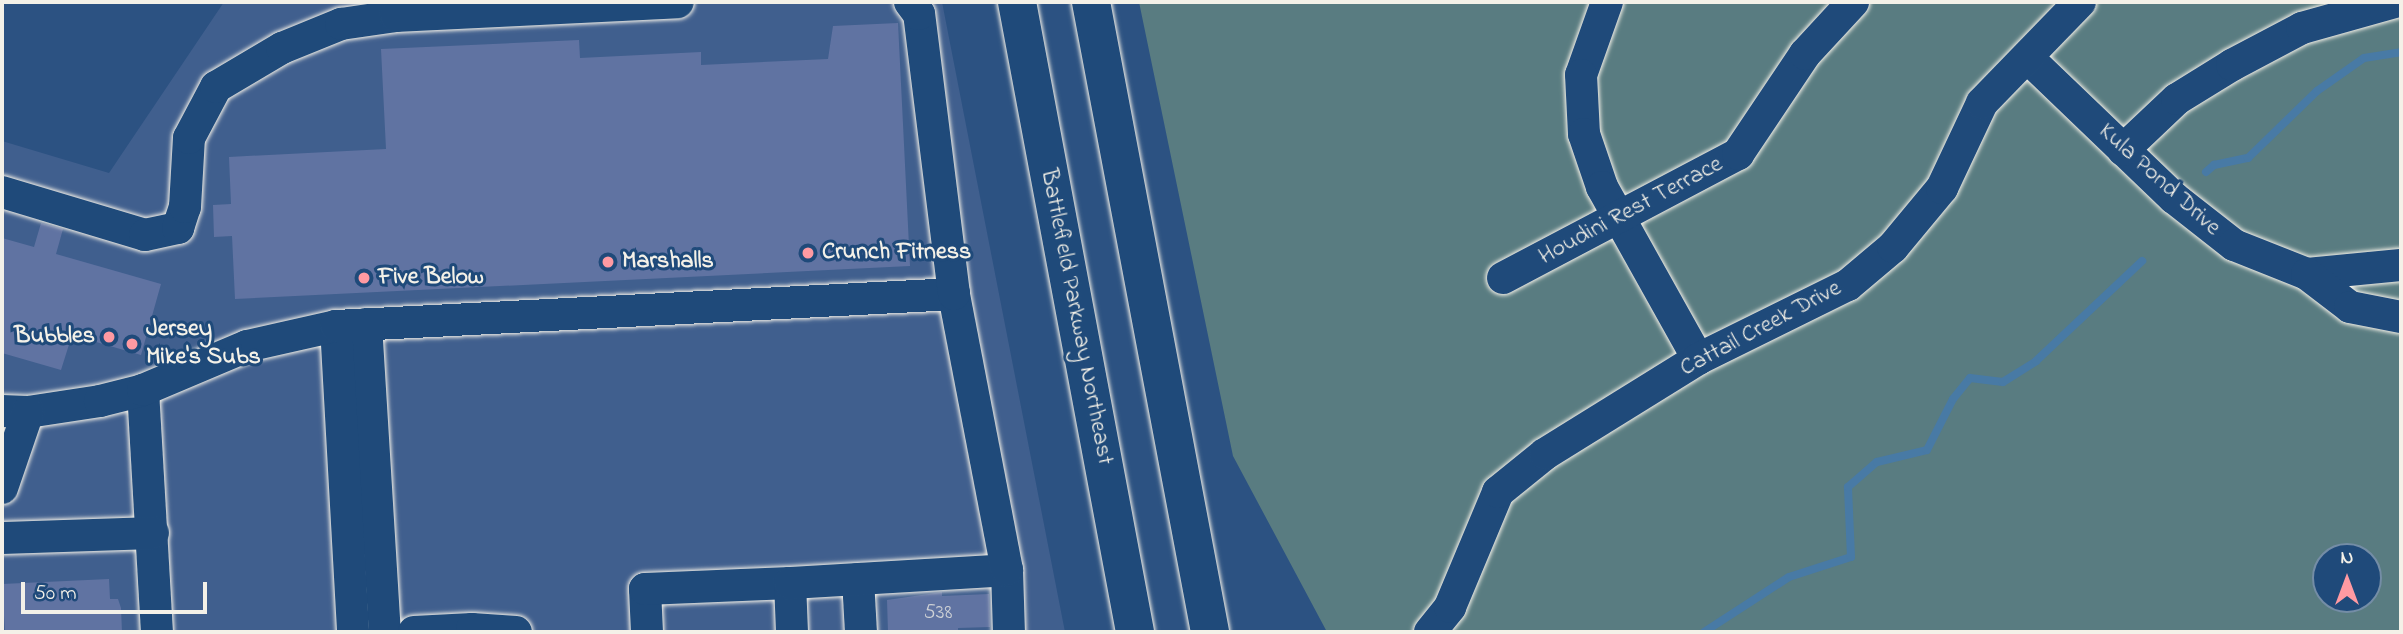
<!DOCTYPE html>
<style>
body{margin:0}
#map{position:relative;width:2403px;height:634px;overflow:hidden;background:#2c5282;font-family:"Indie Flower",sans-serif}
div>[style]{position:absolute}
.built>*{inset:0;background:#405f8e}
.green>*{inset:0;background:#597c81}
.stream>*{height:8px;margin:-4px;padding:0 4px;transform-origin:4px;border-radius:4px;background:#487aa5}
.building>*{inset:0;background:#6073a2}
.roads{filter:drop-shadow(0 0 2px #f4f1e8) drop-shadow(0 0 2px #f4f1e8)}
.minor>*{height:32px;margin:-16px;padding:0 16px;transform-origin:16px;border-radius:16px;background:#1f4a7a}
.major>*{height:38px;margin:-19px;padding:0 19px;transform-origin:19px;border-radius:19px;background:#1f4a7a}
.dots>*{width:19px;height:19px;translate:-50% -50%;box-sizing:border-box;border:4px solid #1f4a7a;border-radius:50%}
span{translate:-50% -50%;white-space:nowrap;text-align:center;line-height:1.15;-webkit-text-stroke:6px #1f4a7a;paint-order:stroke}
.number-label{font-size:21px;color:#cfd2d6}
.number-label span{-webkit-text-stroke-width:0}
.street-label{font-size:24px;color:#f4f1e8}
.poi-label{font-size:24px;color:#f4f1e8;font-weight:700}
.left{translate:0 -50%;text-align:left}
.right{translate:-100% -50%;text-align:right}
.frame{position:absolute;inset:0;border:4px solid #f4f1e8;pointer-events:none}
.north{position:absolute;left:2312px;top:543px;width:70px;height:70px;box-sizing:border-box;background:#1f4a7a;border:2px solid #748da6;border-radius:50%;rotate:0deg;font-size:19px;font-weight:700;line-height:28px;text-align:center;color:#f4f1e8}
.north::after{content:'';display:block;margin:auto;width:24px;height:32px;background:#ff9aa2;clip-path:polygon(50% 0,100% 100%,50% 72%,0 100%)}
.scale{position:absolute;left:21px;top:582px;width:186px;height:32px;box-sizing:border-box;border:4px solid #f4f1e8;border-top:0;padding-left:9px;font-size:21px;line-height:24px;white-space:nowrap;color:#f4f1e8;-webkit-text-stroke:5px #1f4a7a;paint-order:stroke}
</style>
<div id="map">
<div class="built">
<div style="clip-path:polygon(224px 2px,942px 2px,1065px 632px,2px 632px,2px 141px,109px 173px)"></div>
</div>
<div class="green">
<div style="clip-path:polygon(evenodd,1139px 2px,2401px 2px,2401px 632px,1327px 632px,1233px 456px,1139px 2px,2326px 557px,2368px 557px,2368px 599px,2326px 599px,2326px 557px)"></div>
</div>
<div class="stream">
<div style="left:2206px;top:172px;width:11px;rotate:-41deg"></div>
<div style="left:2214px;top:165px;width:35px;rotate:-12deg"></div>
<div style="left:2248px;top:158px;width:96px;rotate:-44.2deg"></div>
<div style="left:2317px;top:91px;width:57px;rotate:-35.1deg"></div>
<div style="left:2364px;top:58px;width:37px;rotate:-9deg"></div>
<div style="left:1704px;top:632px;width:101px;rotate:-32.9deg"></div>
<div style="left:1789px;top:577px;width:65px;rotate:-17.9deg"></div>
<div style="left:1851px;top:557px;width:70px;rotate:-92.5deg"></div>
<div style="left:1848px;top:487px;width:38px;rotate:-41deg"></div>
<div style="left:1877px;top:462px;width:51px;rotate:-13.5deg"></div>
<div style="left:1927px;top:450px;width:57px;rotate:-63deg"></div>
<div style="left:1953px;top:399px;width:27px;rotate:-51deg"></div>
<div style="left:1970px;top:378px;width:33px;rotate:7deg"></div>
<div style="left:2003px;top:382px;width:39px;rotate:-32deg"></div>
<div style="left:2036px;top:361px;width:146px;rotate:-43.3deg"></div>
</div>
<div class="building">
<div style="clip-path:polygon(898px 23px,910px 266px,235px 299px,232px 236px,214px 237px,213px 205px,231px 204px,229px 157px,386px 149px,381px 49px,579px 40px,580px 58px,701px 52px,701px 65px,828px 59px,833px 26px)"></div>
<div style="clip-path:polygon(41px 223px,63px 229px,56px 254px,161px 284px,141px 355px,72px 335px,61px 370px,2px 353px,2px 238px,34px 247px)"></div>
<div style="clip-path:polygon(109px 579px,110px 599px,118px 599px,121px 608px,122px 632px,5px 632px,2px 584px)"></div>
<div style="clip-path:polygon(942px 592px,942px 596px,989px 594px,990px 627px,958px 628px,958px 632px,888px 632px,887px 600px)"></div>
</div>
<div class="roads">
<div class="minor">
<div style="left:1607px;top:2px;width:77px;rotate:109.6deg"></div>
<div style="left:1581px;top:75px;width:59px;rotate:87.1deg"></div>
<div style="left:1584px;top:134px;width:56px;rotate:71.2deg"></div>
<div style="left:1602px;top:187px;width:197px;rotate:60.8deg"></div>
<div style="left:2029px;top:59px;width:201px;rotate:43.8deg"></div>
<div style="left:2174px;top:198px;width:76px;rotate:38.1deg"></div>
<div style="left:2234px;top:245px;width:79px;rotate:21.7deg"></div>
<div style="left:2307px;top:274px;width:94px;rotate:-5.5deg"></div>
<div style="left:2123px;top:150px;width:74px;rotate:-43.4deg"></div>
<div style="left:2177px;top:99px;width:65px;rotate:-31.7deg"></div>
<div style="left:2232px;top:65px;width:79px;rotate:-27.9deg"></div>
<div style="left:2302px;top:28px;width:97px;rotate:-15.6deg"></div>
<div style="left:2px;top:192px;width:149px;rotate:16.7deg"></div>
<div style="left:145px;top:235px;width:34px;rotate:-12deg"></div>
<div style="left:178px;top:228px;width:22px;rotate:-72deg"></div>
<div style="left:185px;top:207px;width:69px;rotate:-86.7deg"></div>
<div style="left:189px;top:138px;width:58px;rotate:-62.1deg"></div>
<div style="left:216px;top:87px;width:77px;rotate:-30.6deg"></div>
<div style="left:282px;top:48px;width:64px;rotate:-22.1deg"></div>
<div style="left:341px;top:24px;width:56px;rotate:-8.3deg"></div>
<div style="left:396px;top:16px;width:282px;rotate:-2.8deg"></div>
<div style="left:2307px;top:274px;width:54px;rotate:37.5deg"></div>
<div style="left:2350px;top:307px;width:52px;rotate:11.1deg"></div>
<div style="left:1503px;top:278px;width:266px;rotate:-27.8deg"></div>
<div style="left:1738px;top:154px;width:120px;rotate:-56.2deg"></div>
<div style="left:1805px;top:54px;width:71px;rotate:-47.3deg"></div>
<div style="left:366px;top:324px;width:309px;rotate:86.5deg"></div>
<div style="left:336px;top:326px;width:306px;rotate:86.8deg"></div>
<div style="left:143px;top:390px;width:242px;rotate:86.7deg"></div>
<div style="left:2px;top:411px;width:26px;rotate:2deg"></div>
<div style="left:28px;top:412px;width:73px;rotate:-8.7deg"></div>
<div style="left:100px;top:401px;width:44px;rotate:-14.3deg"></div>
<div style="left:143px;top:390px;width:113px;rotate:-22.9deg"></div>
<div style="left:247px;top:346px;width:91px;rotate:-12.7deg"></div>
<div style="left:336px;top:326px;width:619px;rotate:-2.96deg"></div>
<div style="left:2px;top:488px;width:80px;rotate:-71.1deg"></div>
<div style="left:2px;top:538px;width:151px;rotate:-1.9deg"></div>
<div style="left:1007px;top:570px;width:62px;rotate:88.2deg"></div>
<div style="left:858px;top:579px;width:53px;rotate:86.8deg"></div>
<div style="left:414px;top:632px;width:58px;rotate:-3deg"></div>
<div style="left:472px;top:629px;width:44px;rotate:3.9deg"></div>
<div style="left:647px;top:632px;width:43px;rotate:-92.7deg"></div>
<div style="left:645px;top:589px;width:145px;rotate:-2.4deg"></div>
<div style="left:792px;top:632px;width:49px;rotate:-92.3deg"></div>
<div style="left:790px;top:583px;width:217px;rotate:-3.4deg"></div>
<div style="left:1007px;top:570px;width:281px;rotate:-100.9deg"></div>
<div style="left:954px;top:294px;width:282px;rotate:-97.1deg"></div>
<div style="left:919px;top:14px;width:15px;rotate:-127deg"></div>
<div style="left:1430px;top:632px;width:32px;rotate:-51deg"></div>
<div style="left:1450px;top:607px;width:125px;rotate:-67.3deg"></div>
<div style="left:1498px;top:492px;width:60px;rotate:-39deg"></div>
<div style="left:1545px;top:454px;width:180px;rotate:-31.8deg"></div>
<div style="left:1698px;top:359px;width:167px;rotate:-26.3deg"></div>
<div style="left:1848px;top:285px;width:59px;rotate:-40.2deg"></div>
<div style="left:1893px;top:247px;width:77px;rotate:-50.3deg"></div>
<div style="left:1942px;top:188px;width:94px;rotate:-64.8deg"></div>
<div style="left:1982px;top:103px;width:141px;rotate:-45.9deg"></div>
</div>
<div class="major">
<div style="left:1017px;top:2px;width:641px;rotate:79.39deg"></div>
<div style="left:1091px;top:2px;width:641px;rotate:79.3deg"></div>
</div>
</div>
<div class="dots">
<div style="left:808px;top:253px;background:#ff9aa2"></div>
<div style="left:608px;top:262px;background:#ff9aa2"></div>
<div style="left:364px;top:278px;background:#ff9aa2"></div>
<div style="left:109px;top:337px;background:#ff9aa2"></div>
<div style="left:132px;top:344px;background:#ff9aa2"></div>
</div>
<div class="number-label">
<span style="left:938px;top:613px">538</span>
</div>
<div class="street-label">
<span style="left:2159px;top:180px;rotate:42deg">Kula Pond Drive</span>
<span style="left:1631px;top:211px;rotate:-28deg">Houdini Rest Terrace</span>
<span style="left:1076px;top:317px;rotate:79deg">Battlefield Parkway Northeast</span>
<span style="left:1761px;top:329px;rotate:-28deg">Cattail Creek Drive</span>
</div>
<div class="poi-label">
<span class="left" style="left:822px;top:253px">Crunch Fitness</span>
<span class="left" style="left:622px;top:262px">Marshalls</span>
<span class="left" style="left:378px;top:278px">Five Below</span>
<span class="left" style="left:146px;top:344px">Jersey<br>Mike's Subs</span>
<span class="right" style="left:95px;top:337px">Bubbles</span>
</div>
<div class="frame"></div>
<div class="north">N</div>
<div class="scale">50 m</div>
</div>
